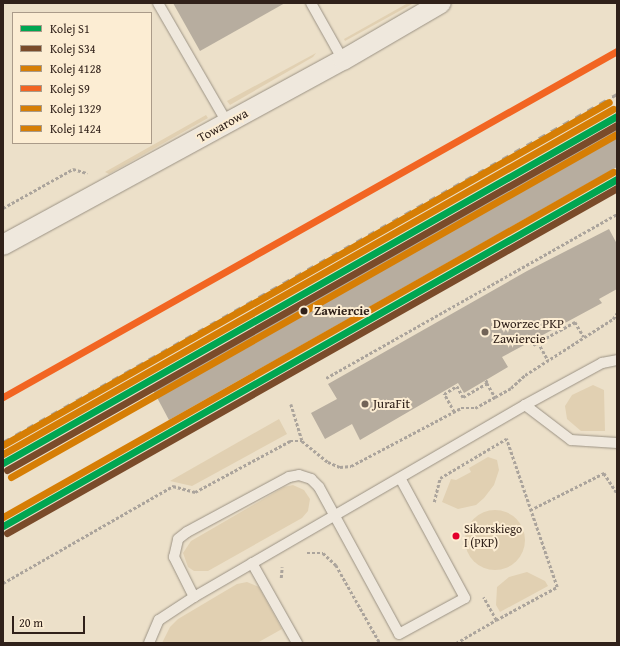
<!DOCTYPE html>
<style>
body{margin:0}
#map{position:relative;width:620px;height:646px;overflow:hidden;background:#ece0c9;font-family:"Gentium Book Plus",serif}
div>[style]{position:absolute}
.green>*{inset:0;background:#e1d0b2}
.round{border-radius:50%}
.building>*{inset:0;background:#b7ad9f}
.path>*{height:2.5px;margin-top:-1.25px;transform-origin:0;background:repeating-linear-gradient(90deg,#aba49c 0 3px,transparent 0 5px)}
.roads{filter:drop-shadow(0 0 1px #9b9284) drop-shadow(0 0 1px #9b9284)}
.service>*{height:10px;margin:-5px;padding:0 5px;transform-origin:5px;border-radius:5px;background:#efe8dd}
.minor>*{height:20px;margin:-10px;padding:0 10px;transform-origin:10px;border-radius:10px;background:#efe8dd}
.rail>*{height:3px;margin-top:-1.5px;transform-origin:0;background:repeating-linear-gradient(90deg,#aba49c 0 7px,transparent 0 14px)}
.rail-1>*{height:7px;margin:-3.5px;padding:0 3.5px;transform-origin:3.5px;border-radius:3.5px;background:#00a651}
.rail-2>*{height:7px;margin:-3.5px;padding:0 3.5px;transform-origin:3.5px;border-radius:3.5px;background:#7a4b2a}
.rail-3>*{height:7px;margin:-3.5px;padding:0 3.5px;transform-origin:3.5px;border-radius:3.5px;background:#d67e05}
.rail-4>*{height:7px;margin:-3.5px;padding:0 3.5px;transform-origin:3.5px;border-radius:3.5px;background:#f26522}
.rail-5>*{height:7px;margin:-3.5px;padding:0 3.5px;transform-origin:3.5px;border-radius:3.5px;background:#d67e05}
.rail-6>*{height:7px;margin:-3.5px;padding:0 3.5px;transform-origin:3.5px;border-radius:3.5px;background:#d67e05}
.dots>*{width:11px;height:11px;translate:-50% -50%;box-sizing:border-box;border:2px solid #fcedd3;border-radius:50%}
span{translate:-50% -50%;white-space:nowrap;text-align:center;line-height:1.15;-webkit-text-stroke:4px #fcedd3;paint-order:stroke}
.bus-label{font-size:12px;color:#30211a}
.left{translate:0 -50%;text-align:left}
.street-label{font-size:13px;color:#30211a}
.stop-label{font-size:13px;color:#30211a;font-weight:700}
.poi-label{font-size:13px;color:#30211a}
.frame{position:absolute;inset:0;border:4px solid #30211a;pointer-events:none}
.legend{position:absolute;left:12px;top:12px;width:140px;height:132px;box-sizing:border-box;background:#fcedd3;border:1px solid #aa9b89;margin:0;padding:5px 7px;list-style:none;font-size:12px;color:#30211a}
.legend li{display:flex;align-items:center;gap:8px;height:20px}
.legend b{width:20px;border:1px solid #aa9b89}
.scale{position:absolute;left:12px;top:616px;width:73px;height:18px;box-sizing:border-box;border:2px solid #30211a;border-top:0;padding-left:5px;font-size:12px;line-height:14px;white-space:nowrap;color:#30211a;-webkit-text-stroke:3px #fcedd3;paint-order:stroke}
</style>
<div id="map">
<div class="green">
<div style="clip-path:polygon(408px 3px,414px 3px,345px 41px,344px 39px)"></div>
<div style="clip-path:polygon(316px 53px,313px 57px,230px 105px,227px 101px)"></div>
<div style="clip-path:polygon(206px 115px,208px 118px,109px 174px,105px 172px)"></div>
<div style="clip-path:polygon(593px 385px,604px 390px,605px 431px,581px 431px,567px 419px,565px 406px,572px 395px)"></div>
<div style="clip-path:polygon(279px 419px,287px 434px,192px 486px,170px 481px)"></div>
<div style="clip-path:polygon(488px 457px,497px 460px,499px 470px,494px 485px,484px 498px,476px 505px,458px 509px,442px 502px,451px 479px,456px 480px,471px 472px,469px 468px)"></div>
<div style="clip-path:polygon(293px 485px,304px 490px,310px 499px,308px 511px,302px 518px,208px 571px,194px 571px,188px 567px,183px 553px,191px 541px,284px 487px)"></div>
<div class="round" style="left:465px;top:510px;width:60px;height:60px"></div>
<div style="clip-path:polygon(527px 572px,545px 581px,548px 586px,500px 612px,496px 605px,497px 587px,509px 577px)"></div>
<div style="clip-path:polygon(247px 582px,259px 587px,282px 629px,257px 643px,162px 643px,170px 627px,178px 619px,237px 584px)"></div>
</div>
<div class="building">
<div style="clip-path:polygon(173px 3px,285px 3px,200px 51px)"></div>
<div style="clip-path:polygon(617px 127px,617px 167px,169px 420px,153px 390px)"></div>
<div style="clip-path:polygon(609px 229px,617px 244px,617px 289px,599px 299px,602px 303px,502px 357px,508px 367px,464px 393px,458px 383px,360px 440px,352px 424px,325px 439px,311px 413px,337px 399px,328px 384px,527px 271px)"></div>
</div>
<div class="path">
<div style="left:3px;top:208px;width:80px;rotate:-29.1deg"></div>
<div style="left:73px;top:169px;width:15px;rotate:16deg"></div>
<div style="left:531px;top:341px;width:4px;rotate:63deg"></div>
<div style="left:533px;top:345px;width:48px;rotate:-28.7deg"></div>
<div style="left:575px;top:322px;width:17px;rotate:59deg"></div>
<div style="left:538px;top:342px;width:21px;rotate:61deg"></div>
<div style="left:326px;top:378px;width:334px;rotate:-29.4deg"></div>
<div style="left:487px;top:383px;width:16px;rotate:60deg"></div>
<div style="left:291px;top:404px;width:39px;rotate:73deg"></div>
<div style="left:454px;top:412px;width:21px;rotate:-119deg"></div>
<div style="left:444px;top:394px;width:15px;rotate:-32deg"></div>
<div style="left:457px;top:386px;width:13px;rotate:61deg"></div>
<div style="left:463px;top:397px;width:28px;rotate:-30deg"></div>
<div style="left:487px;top:383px;width:4px;rotate:-117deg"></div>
<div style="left:434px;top:502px;width:25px;rotate:-76deg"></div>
<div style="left:440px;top:478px;width:77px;rotate:-30.6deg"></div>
<div style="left:530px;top:510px;width:83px;rotate:-26.6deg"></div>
<div style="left:604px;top:473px;width:24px;rotate:57deg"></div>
<div style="left:307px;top:553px;width:16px"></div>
<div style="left:323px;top:553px;width:18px;rotate:43deg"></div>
<div style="left:336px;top:565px;width:90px;rotate:60.6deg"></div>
<div style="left:281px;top:578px;width:11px;rotate:-85deg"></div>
<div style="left:3px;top:583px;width:196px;rotate:-29.7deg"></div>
<div style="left:173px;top:486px;width:23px;rotate:15deg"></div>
<div style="left:195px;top:492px;width:108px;rotate:-28.2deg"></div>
<div style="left:290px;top:441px;width:12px"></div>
<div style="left:302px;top:441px;width:33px;rotate:39deg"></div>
<div style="left:328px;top:462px;width:13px;rotate:23deg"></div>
<div style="left:340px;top:467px;width:11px;rotate:-5deg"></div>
<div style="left:351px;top:466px;width:124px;rotate:-27.8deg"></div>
<div style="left:461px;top:408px;width:14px"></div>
<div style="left:475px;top:408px;width:23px;rotate:-29deg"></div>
<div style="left:495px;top:397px;width:18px;rotate:-29deg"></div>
<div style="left:511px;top:388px;width:19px;rotate:-43deg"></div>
<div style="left:525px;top:375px;width:104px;rotate:-32.5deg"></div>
<div style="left:613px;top:319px;width:7px;rotate:-56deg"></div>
<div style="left:496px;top:620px;width:69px;rotate:-28.4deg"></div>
<div style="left:557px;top:587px;width:157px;rotate:-108.9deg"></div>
<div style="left:456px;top:643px;width:46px;rotate:-29.9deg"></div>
<div style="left:496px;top:620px;width:26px;rotate:-119deg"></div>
</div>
<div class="roads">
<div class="service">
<div style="left:158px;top:3px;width:140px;rotate:60deg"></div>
<div style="left:311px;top:3px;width:65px;rotate:60.7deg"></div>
<div style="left:525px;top:405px;width:58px;rotate:37.3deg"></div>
<div style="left:571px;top:440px;width:46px;rotate:3.7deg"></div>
<div style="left:252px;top:563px;width:92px;rotate:60.6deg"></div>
<div style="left:194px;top:597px;width:45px;rotate:-116.6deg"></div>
<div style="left:174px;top:557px;width:18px;rotate:-77deg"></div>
<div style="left:178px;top:539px;width:11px;rotate:-38deg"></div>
<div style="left:187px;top:532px;width:116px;rotate:-28.3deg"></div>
<div style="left:289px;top:477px;width:10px;rotate:-11deg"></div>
<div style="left:299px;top:475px;width:13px;rotate:18deg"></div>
<div style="left:311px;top:479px;width:11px;rotate:45deg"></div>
<div style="left:319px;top:487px;width:167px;rotate:61.4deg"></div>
<div style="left:399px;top:634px;width:75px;rotate:-28.6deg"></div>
<div style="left:465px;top:598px;width:136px;rotate:-118.4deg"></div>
<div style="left:149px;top:643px;width:25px;rotate:-67deg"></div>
<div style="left:159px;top:620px;width:42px;rotate:-33.3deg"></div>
<div style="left:194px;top:597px;width:383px;rotate:-30.1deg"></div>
<div style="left:525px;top:405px;width:88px;rotate:-28.6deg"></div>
<div style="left:602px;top:363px;width:15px;rotate:-11deg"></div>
</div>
<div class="minor">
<div style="left:3px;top:245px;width:387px;rotate:-28.6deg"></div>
<div style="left:343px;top:60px;width:113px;rotate:-30.2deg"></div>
</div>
</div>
<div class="rail">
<div style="left:3px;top:442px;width:706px;rotate:-29.54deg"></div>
</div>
<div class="rail-1">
<div style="left:3px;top:463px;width:705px;rotate:-29.47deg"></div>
<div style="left:3px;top:526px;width:705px;rotate:-29.47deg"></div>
</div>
<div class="rail-2">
<div style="left:7px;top:470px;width:701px;rotate:-29.49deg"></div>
<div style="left:7px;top:533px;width:701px;rotate:-29.49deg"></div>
</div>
<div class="rail-3">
<div style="left:3px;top:454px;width:701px;rotate:-29.49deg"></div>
<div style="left:3px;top:517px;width:701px;rotate:-29.49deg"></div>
</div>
<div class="rail-4">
<div style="left:3px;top:397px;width:705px;rotate:-29.4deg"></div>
</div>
<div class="rail-5">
<div style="left:11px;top:477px;width:696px;rotate:-29.51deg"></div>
</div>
<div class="rail-6">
<div style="left:3px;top:445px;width:696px;rotate:-29.51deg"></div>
</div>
<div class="dots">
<div style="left:304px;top:311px;background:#30211a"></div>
<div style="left:485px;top:332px;background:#726457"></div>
<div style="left:365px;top:404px;background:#726457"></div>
<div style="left:456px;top:536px;background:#e4002b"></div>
</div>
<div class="bus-label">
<span class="left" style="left:464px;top:536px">Sikorskiego<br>I (PKP)</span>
</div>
<div class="street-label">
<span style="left:223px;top:126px;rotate:-29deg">Towarowa</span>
</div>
<div class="stop-label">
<span class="left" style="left:314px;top:311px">Zawiercie</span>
</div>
<div class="poi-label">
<span class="left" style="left:493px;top:332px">Dworzec PKP<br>Zawiercie</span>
<span class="left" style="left:373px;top:404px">JuraFit</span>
</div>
<div class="frame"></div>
<ul class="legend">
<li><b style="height:5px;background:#00a651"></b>Kolej S1</li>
<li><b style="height:5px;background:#7a4b2a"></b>Kolej S34</li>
<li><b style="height:5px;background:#d67e05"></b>Kolej 4128</li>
<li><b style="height:5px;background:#f26522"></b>Kolej S9</li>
<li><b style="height:5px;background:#d67e05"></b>Kolej 1329</li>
<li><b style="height:5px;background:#d67e05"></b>Kolej 1424</li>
</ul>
<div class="scale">20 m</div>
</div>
